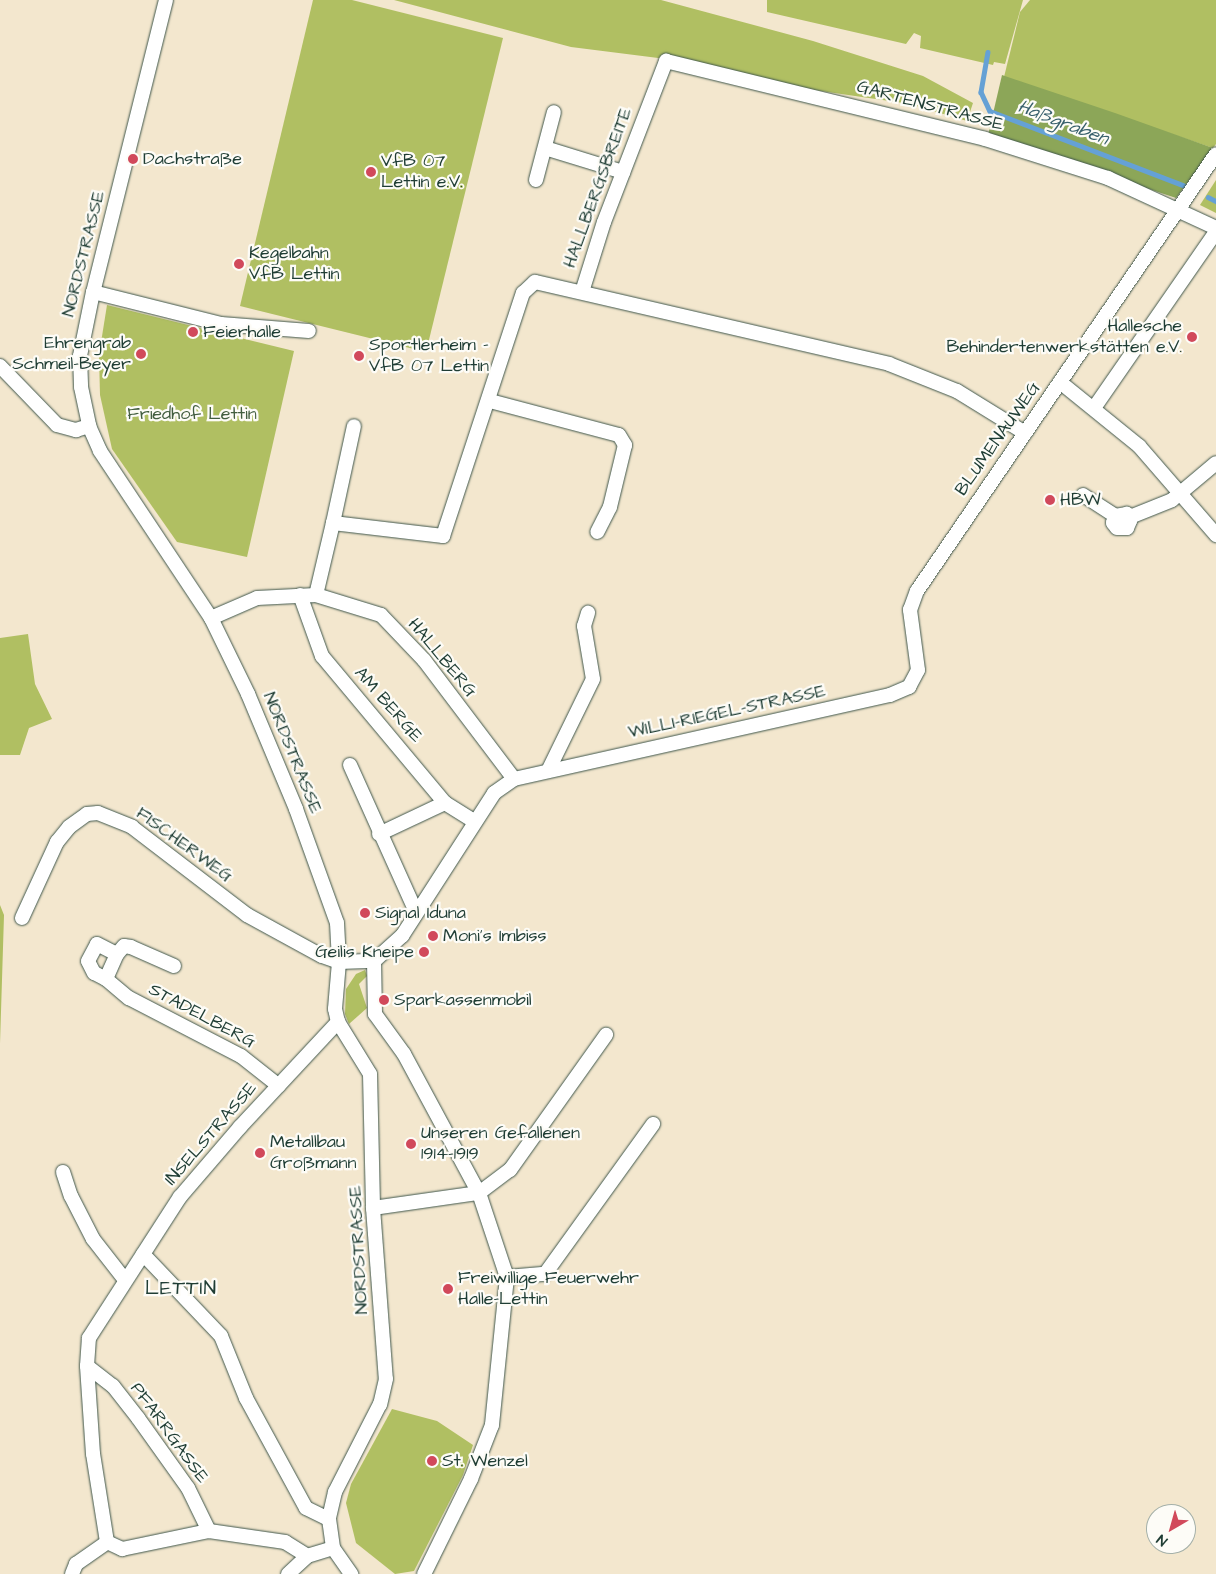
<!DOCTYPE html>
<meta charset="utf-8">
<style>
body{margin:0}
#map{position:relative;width:1216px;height:1574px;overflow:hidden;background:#f3e7ce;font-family:"Architects Daughter",sans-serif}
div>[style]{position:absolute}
.green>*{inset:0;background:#b0bf62}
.forest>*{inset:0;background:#8ca658}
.stream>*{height:4.5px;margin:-2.25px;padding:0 2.25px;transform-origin:2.25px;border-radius:2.25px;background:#65a1d5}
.roads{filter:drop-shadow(0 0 1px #3f564b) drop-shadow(0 0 1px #3f564b)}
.minor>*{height:14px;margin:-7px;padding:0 7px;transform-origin:7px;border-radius:7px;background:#fff}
.dots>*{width:14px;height:14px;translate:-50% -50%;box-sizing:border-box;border:2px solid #fdfcf7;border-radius:50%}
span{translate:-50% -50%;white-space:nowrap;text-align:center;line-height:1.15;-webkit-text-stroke:4.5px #fdfcf7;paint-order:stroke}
.street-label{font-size:18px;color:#1f3d34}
.poi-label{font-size:18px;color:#1f3d34}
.left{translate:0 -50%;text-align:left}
.right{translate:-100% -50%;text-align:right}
.park-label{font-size:18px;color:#435e40}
.water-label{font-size:19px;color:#38606c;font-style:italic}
.quarter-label{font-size:20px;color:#1f3d34;letter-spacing:1px}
.north{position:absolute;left:1146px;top:1504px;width:50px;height:50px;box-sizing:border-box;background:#fdfcf7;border:1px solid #a4b0a9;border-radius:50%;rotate:218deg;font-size:14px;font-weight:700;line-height:20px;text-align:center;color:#1f3d34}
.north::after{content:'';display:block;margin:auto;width:18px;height:22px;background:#d1495b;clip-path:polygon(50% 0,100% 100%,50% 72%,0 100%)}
</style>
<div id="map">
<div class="green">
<div style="clip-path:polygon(313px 0,352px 0,503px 38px,426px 352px,240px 306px)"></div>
<div style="clip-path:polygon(394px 0,661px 0,813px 41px,923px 76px,973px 103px,967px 121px,910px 104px,807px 89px,674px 60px,571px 47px)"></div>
<div style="clip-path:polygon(767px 0,1023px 0,1005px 64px,994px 62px,993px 65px,920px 48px,921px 36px,914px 33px,906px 44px,767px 12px)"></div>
<div style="clip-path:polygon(1030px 0,1216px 0,1216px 144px,1213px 148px,1004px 77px,1020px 12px)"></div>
<div style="clip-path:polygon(1216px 180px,1216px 213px,1200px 205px)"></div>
<div style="clip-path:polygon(107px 305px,294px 351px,247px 557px,177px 542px,112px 449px,100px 395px,99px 355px)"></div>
<div style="clip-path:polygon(28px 634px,35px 684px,52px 719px,29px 728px,20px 755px,0 755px,0 638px)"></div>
<div style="clip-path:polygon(0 905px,4px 915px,0 1044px)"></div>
<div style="clip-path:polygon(365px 970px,367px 976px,359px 984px,367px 1008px,349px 1024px,345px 1014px,346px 989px,356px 974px)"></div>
<div style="clip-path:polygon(392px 1409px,437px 1421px,473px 1445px,463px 1475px,414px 1571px,395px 1574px,356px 1543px,346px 1503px,351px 1484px)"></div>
</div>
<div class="forest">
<div style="clip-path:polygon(1002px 75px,1115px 113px,1213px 148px,1176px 198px,988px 135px)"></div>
</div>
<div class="stream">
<div style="left:988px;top:52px;width:41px;rotate:99.9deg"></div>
<div style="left:981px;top:92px;width:21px;rotate:65deg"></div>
<div style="left:990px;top:111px;width:207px;rotate:21deg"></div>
<div style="left:1208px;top:197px;width:9px;rotate:27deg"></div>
</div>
<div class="roads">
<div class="minor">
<div style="left:166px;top:0;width:301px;rotate:104deg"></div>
<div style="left:93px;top:292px;width:65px;rotate:101.5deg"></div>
<div style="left:80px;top:356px;width:31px;rotate:88deg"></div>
<div style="left:81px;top:387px;width:40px;rotate:78deg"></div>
<div style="left:89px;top:426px;width:27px;rotate:66deg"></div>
<div style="left:100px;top:451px;width:201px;rotate:56.4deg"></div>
<div style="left:211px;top:618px;width:85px;rotate:64deg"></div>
<div style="left:248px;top:694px;width:125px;rotate:67.3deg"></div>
<div style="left:296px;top:809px;width:121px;rotate:70.2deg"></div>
<div style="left:337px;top:923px;width:39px;rotate:87deg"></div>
<div style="left:339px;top:962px;width:47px;rotate:94.9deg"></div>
<div style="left:335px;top:1009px;width:13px;rotate:77deg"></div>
<div style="left:338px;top:1022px;width:61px;rotate:58.4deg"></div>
<div style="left:370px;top:1074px;width:134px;rotate:88.7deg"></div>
<div style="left:373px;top:1208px;width:171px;rotate:85.7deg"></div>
<div style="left:386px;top:1379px;width:26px;rotate:103deg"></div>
<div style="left:380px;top:1404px;width:99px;rotate:117.1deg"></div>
<div style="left:335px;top:1492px;width:28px;rotate:103deg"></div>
<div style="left:329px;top:1519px;width:29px;rotate:82deg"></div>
<div style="left:333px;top:1548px;width:32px;rotate:55deg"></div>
<div style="left:545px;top:148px;width:82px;rotate:17.1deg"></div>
<div style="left:536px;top:180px;width:70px;rotate:-75.2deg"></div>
<div style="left:93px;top:292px;width:132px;rotate:14deg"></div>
<div style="left:221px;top:324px;width:88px;rotate:4.5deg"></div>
<div style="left:582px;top:292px;width:73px;rotate:-72.6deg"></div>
<div style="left:604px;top:222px;width:173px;rotate:-68.9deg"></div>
<div style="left:666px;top:61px;width:328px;rotate:13.7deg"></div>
<div style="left:985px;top:139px;width:129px;rotate:17.6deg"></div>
<div style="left:1108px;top:178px;width:119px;rotate:24.8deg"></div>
<div style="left:0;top:366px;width:82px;rotate:46deg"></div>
<div style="left:57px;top:425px;width:20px;rotate:15deg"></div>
<div style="left:76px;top:430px;width:14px;rotate:-17deg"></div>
<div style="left:1060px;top:382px;width:102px;rotate:39deg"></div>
<div style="left:1139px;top:446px;width:118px;rotate:49.1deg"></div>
<div style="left:490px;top:401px;width:133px;rotate:14.8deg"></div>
<div style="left:619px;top:435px;width:12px;rotate:59deg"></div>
<div style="left:625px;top:445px;width:64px;rotate:103.6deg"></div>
<div style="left:610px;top:507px;width:28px;rotate:117deg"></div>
<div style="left:1094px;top:408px;width:214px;rotate:-55.3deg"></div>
<div style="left:1083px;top:495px;width:38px;rotate:33deg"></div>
<div style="left:1115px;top:516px;width:7px;rotate:106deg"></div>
<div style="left:1113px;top:523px;width:6px;rotate:51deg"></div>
<div style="left:1117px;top:528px;width:10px"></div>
<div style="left:1127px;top:528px;width:8px;rotate:-67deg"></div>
<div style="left:1130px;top:521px;width:8px;rotate:-113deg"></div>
<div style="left:1127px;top:514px;width:12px;rotate:171deg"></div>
<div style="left:1130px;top:517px;width:45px;rotate:-22deg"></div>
<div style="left:1172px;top:500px;width:57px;rotate:-40.1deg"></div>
<div style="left:333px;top:523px;width:99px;rotate:-77.8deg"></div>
<div style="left:300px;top:595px;width:65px;rotate:70.2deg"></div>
<div style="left:322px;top:656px;width:192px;rotate:50.1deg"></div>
<div style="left:445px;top:803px;width:34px;rotate:32deg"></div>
<div style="left:316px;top:595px;width:68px;rotate:17.1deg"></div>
<div style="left:381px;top:615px;width:62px;rotate:46.3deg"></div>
<div style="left:424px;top:660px;width:149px;rotate:52.9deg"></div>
<div style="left:211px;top:618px;width:50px;rotate:-23.5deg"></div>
<div style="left:257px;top:598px;width:59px;rotate:-2.9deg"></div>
<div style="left:316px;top:595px;width:74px;rotate:-76.7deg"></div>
<div style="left:333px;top:523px;width:111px;rotate:6.7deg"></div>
<div style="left:443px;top:536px;width:256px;rotate:-71.8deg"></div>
<div style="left:523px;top:293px;width:16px;rotate:-43deg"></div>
<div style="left:535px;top:282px;width:363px;rotate:13deg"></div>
<div style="left:889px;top:364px;width:73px;rotate:21.7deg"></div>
<div style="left:957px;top:391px;width:80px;rotate:31.7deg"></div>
<div style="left:350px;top:765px;width:161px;rotate:65.8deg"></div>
<div style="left:548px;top:771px;width:102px;rotate:-63.9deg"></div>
<div style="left:593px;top:679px;width:54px;rotate:-99.6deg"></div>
<div style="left:584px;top:626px;width:14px;rotate:-73deg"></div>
<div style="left:379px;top:834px;width:73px;rotate:-25.2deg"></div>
<div style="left:22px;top:918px;width:84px;rotate:-65.3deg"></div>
<div style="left:57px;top:842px;width:19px;rotate:-51deg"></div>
<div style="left:69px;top:827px;width:22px;rotate:-36deg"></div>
<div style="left:87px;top:814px;width:11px;rotate:-5deg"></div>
<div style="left:98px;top:813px;width:37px;rotate:22deg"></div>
<div style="left:132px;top:827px;width:145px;rotate:37.4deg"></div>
<div style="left:247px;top:915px;width:85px;rotate:28.7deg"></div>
<div style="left:322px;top:956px;width:18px;rotate:19deg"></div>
<div style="left:339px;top:962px;width:35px;rotate:-2deg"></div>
<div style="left:374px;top:961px;width:38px;rotate:-42deg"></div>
<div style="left:402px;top:936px;width:170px;rotate:-57.2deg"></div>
<div style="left:494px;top:793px;width:24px;rotate:-35deg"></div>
<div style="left:514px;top:779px;width:385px;rotate:-12.6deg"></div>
<div style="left:890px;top:695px;width:21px;rotate:-23deg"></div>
<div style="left:909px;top:687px;width:19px;rotate:-62deg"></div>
<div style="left:918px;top:670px;width:61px;rotate:-97.6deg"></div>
<div style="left:910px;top:610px;width:20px;rotate:-70deg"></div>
<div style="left:917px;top:591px;width:529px;rotate:-55.62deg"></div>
<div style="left:374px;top:961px;width:53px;rotate:88.9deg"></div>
<div style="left:375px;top:1014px;width:49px;rotate:54.1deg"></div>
<div style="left:404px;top:1054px;width:158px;rotate:61.7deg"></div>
<div style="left:479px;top:1193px;width:89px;rotate:71.6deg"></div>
<div style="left:507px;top:1277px;width:149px;rotate:95.8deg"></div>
<div style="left:492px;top:1425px;width:58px;rotate:111.3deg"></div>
<div style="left:471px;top:1479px;width:106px;rotate:116.3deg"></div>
<div style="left:174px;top:966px;width:47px;rotate:-156.2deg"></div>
<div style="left:131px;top:947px;width:7px;rotate:-172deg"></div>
<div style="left:124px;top:946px;width:11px;rotate:131deg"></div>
<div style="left:117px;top:954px;width:27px;rotate:114deg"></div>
<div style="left:106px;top:979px;width:30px;rotate:40deg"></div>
<div style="left:129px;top:998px;width:126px;rotate:27.4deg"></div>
<div style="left:241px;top:1056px;width:48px;rotate:38.3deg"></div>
<div style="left:106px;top:979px;width:13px;rotate:-153deg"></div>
<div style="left:94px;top:973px;width:13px;rotate:-117deg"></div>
<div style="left:88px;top:961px;width:19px;rotate:-62deg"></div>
<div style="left:97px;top:944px;width:22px;rotate:27deg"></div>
<div style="left:63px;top:1172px;width:25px;rotate:72deg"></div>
<div style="left:71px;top:1196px;width:48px;rotate:62.9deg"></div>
<div style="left:93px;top:1239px;width:52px;rotate:52deg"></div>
<div style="left:479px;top:1193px;width:39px;rotate:-37deg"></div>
<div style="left:510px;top:1170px;width:166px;rotate:-54.6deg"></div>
<div style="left:373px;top:1208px;width:107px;rotate:-8.1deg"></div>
<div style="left:143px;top:1254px;width:113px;rotate:46.4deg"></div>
<div style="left:221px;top:1336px;width:67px;rotate:68deg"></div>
<div style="left:246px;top:1398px;width:125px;rotate:61.4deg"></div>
<div style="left:306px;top:1508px;width:25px;rotate:26deg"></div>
<div style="left:507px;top:1277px;width:38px;rotate:-5deg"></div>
<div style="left:545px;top:1274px;width:185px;rotate:-54.2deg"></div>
<div style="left:87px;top:1366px;width:33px;rotate:38deg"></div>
<div style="left:113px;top:1386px;width:41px;rotate:52deg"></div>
<div style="left:138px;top:1418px;width:86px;rotate:54.5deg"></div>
<div style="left:188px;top:1488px;width:48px;rotate:64deg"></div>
<div style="left:107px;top:1542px;width:89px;rotate:-99deg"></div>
<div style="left:93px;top:1454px;width:88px;rotate:-93.9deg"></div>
<div style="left:87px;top:1366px;width:28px;rotate:-86deg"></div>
<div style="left:89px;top:1338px;width:168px;rotate:-57.2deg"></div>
<div style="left:180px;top:1197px;width:92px;rotate:-49.4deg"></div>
<div style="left:240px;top:1127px;width:144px;rotate:-47deg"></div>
<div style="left:72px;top:1574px;width:11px;rotate:-68deg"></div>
<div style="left:76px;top:1564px;width:38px;rotate:-35deg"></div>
<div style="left:107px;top:1542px;width:17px;rotate:25deg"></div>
<div style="left:122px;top:1549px;width:89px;rotate:-11.7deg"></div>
<div style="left:209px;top:1531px;width:77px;rotate:8.2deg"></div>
<div style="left:285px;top:1542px;width:26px;rotate:32deg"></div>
<div style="left:288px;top:1574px;width:26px;rotate:-43deg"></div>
<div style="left:307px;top:1556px;width:27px;rotate:-17deg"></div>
</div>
</div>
<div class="dots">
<div style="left:133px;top:159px;background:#d1495b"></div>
<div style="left:371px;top:172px;background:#d1495b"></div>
<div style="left:239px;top:264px;background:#d1495b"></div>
<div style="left:193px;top:332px;background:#d1495b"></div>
<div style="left:1192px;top:337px;background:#d1495b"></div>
<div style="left:141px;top:354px;background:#d1495b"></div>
<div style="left:359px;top:356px;background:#d1495b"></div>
<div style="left:1050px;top:500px;background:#d1495b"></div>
<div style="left:365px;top:913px;background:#d1495b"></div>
<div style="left:433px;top:936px;background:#d1495b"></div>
<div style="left:424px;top:952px;background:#d1495b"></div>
<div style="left:384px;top:1000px;background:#d1495b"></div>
<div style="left:411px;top:1144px;background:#d1495b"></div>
<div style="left:260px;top:1153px;background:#d1495b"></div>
<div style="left:448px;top:1289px;background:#d1495b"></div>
<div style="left:432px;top:1461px;background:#d1495b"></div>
</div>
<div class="street-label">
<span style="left:930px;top:106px;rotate:15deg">GARTENSTRASSE</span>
<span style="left:598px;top:188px;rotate:-70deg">HALLBERGSBREITE</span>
<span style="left:84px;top:254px;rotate:-76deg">NORDSTRASSE</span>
<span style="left:998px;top:439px;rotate:-55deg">BLUMENAUWEG</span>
<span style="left:442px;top:658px;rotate:50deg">HALLBERG</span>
<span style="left:388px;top:705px;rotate:49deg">AM BERGE</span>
<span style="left:727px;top:712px;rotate:-12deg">WILLI-RIEGEL-STRASSE</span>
<span style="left:292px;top:753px;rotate:68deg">NORDSTRASSE</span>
<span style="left:184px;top:845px;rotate:36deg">FISCHERWEG</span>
<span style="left:202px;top:1016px;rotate:28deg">STADELBERG</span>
<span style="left:211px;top:1134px;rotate:-49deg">INSELSTRASSE</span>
<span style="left:359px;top:1250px;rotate:-93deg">NORDSTRASSE</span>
<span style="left:169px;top:1433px;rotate:54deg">PFARRGASSE</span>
</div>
<div class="poi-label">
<span class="left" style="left:143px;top:159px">Dachstraße</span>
<span class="left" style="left:381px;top:172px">VfB 07<br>Lettin e.V.</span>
<span class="left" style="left:249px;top:264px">Kegelbahn<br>VfB Lettin</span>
<span class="right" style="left:1182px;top:337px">Hallesche<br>Behindertenwerkstätten e.V.</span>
<span class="left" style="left:203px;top:332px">Feierhalle</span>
<span class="right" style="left:131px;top:354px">Ehrengrab<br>Schmeil-Beyer</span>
<span class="left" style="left:369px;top:356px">Sportlerheim -<br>VfB 07 Lettin</span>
<span class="left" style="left:1060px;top:500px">HBW</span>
<span class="left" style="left:375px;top:913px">Signal Iduna</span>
<span class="left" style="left:443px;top:936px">Moni's Imbiss</span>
<span class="right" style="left:414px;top:952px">Geilis Kneipe</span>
<span class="left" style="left:394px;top:1000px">Sparkassenmobil</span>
<span class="left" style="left:421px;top:1144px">Unseren Gefallenen<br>1914-1919</span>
<span class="left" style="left:270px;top:1153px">Metallbau<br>Großmann</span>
<span class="left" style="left:458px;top:1289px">Freiwillige Feuerwehr<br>Halle-Lettin</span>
<span class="left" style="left:442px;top:1461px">St. Wenzel</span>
</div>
<div class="park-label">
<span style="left:192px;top:414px">Friedhof Lettin</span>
</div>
<div class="water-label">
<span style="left:1063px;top:123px;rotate:21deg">Haßgraben</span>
</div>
<div class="quarter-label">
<span style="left:181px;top:1288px">LETTIN</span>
</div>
<div class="north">N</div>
</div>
